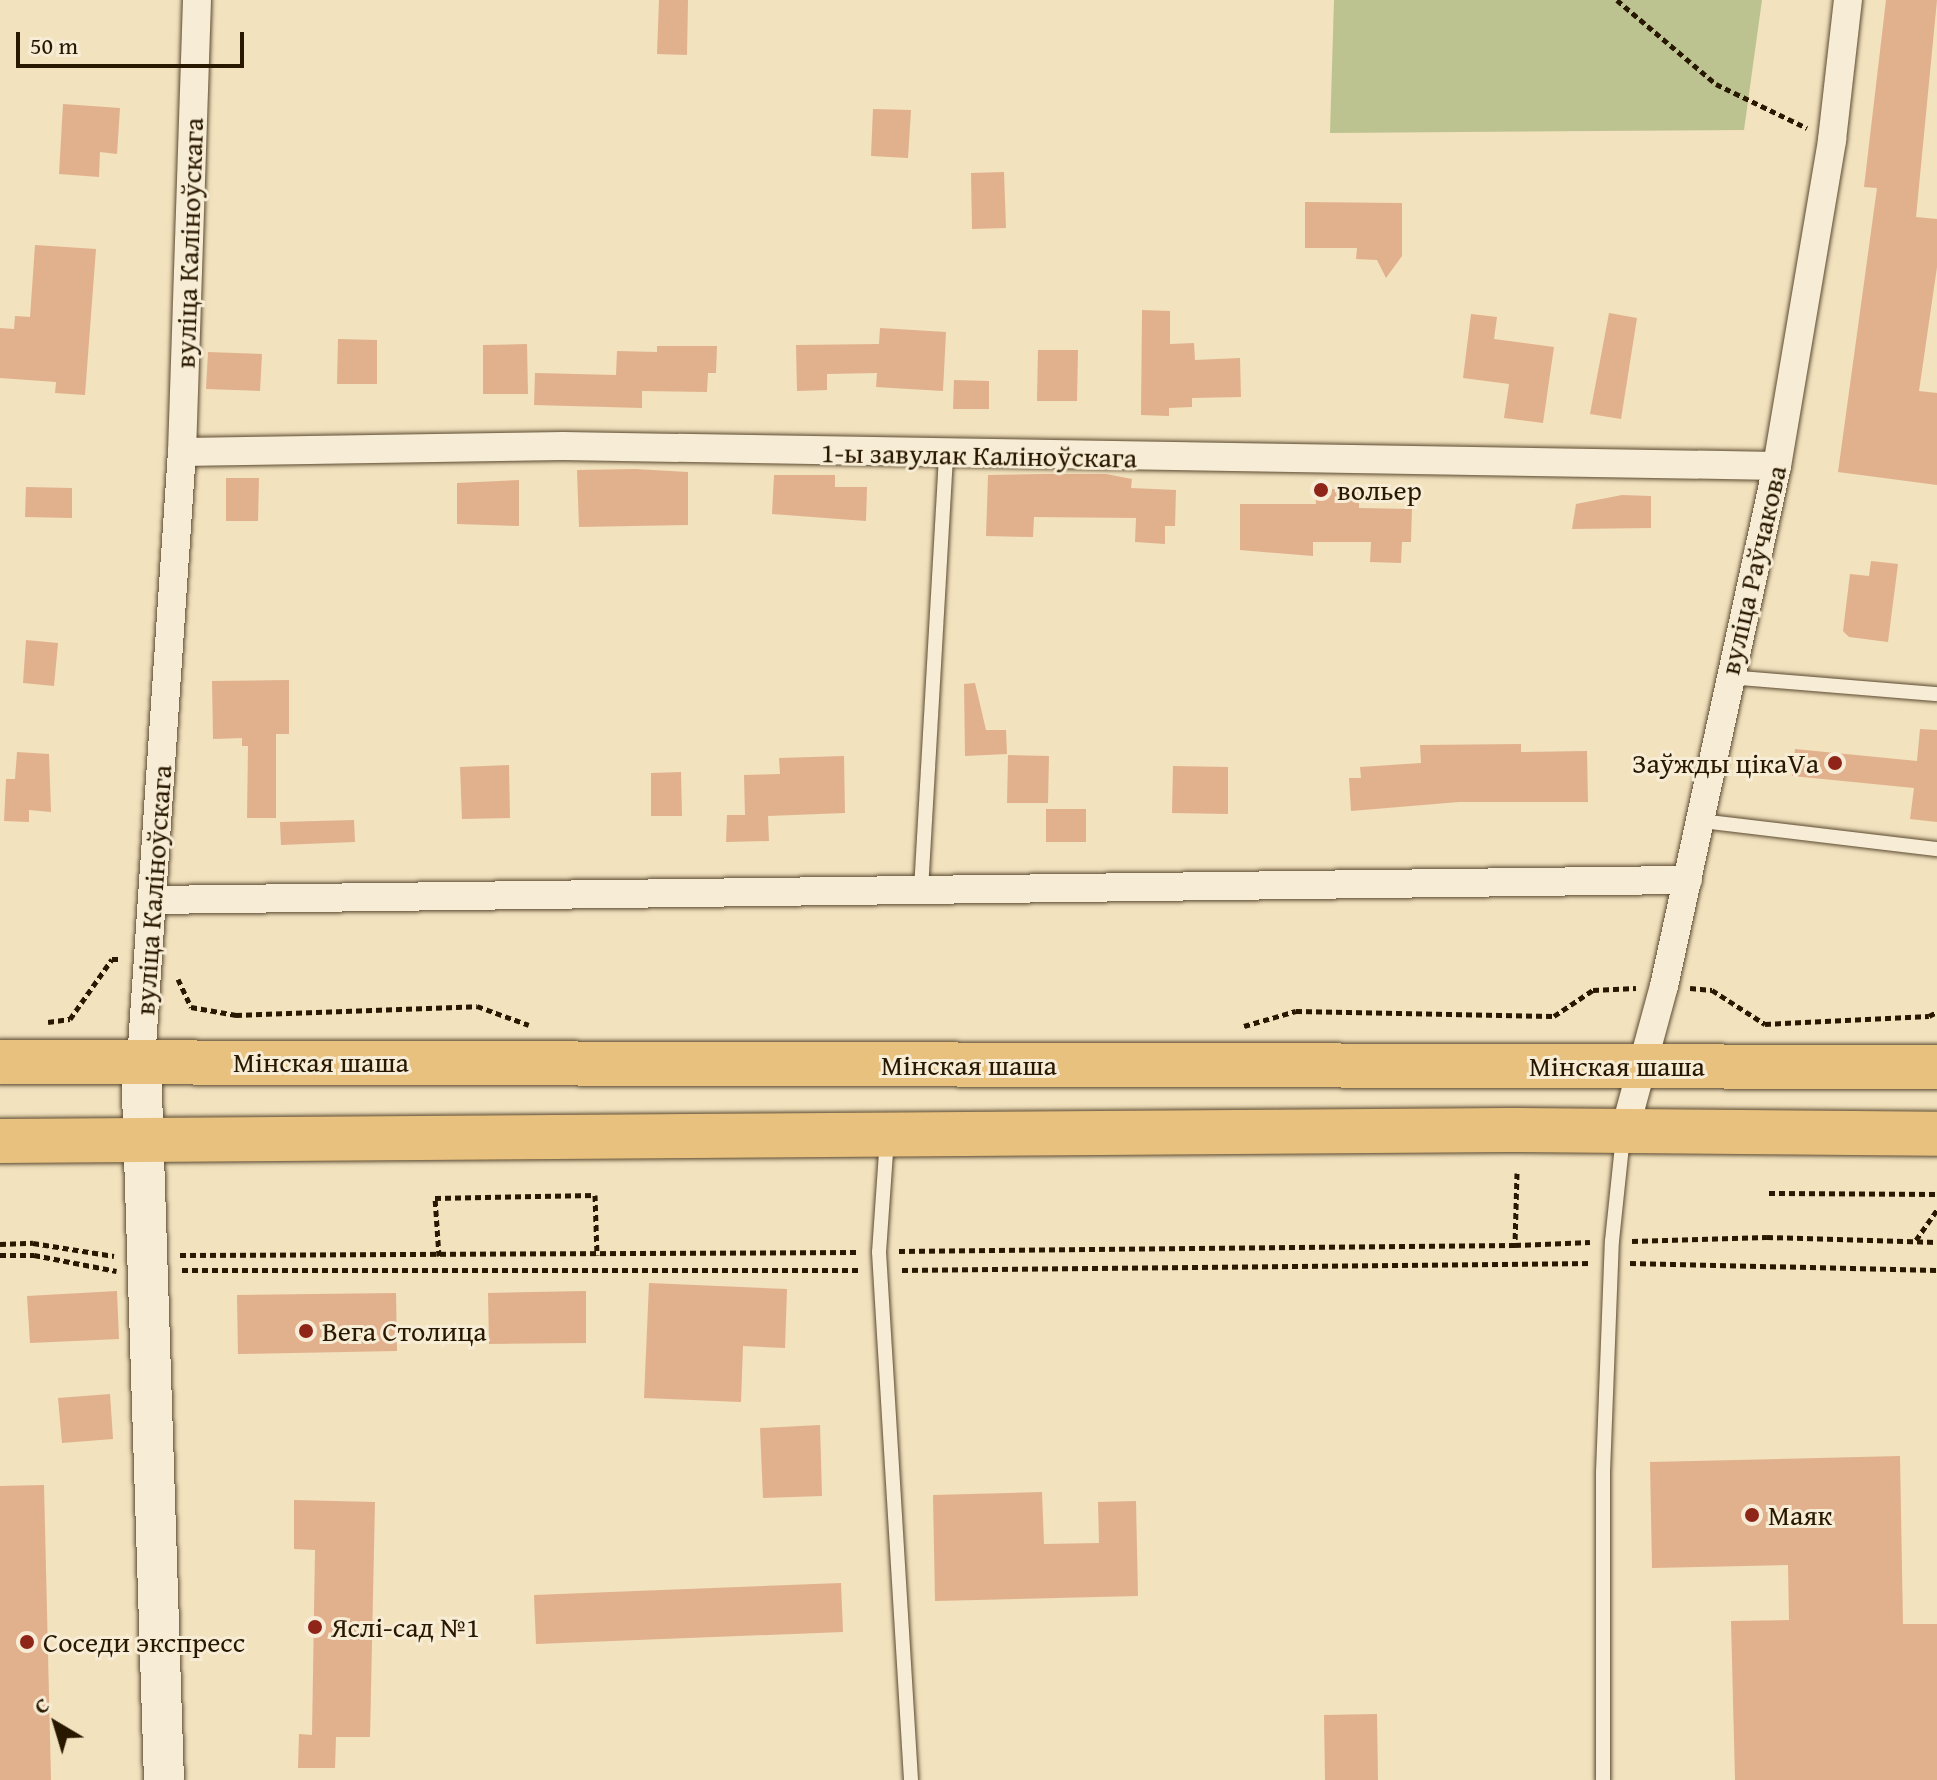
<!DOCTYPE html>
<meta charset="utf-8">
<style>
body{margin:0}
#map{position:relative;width:1937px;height:1780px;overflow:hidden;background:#f2e2be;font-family:"Gentium Book Plus",serif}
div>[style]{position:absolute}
.green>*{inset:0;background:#bdc390}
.building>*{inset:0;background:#e1b18d}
.path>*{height:5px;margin-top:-2.5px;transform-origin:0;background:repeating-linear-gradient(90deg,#291800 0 6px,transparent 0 10px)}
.roads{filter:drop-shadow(0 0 2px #5b4a30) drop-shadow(0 0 2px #5b4a30)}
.lane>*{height:14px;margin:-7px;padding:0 7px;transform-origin:7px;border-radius:7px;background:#f7ecd5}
.street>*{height:28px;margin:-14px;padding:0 14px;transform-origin:14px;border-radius:14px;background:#f7ecd5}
.secondary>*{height:40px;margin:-20px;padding:0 20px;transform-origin:20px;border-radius:20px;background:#f7ecd5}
.primary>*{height:44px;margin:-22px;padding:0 22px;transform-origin:22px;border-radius:22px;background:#e9c17f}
.dots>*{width:22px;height:22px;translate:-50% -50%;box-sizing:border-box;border:4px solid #f7ecd5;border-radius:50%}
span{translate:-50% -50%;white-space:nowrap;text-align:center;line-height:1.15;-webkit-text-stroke:6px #f7ecd5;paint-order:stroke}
.street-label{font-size:28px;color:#291800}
.poi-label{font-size:28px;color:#291800}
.left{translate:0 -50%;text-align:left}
.right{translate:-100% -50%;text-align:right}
.north{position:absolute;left:16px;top:1684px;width:80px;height:80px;-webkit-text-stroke:6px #f7ecd5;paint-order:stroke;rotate:322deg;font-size:22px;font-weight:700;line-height:32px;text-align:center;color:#291800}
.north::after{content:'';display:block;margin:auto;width:28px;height:36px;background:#291800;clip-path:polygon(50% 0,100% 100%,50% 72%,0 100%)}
.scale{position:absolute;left:16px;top:32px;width:228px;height:36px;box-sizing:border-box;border:4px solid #291800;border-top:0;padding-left:10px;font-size:24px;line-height:28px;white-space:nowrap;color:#291800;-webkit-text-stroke:6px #f7ecd5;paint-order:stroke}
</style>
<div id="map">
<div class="green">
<div style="clip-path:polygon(1334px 0,1762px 0,1744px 130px,1330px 133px)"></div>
</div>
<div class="building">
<div style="clip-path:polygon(659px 0,688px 0,687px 55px,657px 54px)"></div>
<div style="clip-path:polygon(1886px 0,1937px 0,1916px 217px,1937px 219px,1937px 267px,1919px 391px,1937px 393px,1937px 485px,1838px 472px,1877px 188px,1864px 187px)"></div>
<div style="clip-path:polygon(63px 104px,120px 108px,117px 154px,100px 152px,99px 177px,59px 174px)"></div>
<div style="clip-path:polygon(873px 109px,911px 110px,908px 158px,871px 156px)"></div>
<div style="clip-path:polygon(1004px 172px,1006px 228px,972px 229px,971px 173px)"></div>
<div style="clip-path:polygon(1305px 202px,1402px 203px,1402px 256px,1386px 278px,1377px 260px,1356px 259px,1357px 248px,1305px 248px)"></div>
<div style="clip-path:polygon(35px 245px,96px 249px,85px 395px,55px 393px,56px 382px,0 378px,0 328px,14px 329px,15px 316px,30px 317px)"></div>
<div style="clip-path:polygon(1142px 310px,1170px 311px,1170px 344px,1194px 343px,1195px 360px,1240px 358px,1241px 397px,1192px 398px,1192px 407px,1169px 408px,1169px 416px,1141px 415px)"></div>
<div style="clip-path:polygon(1609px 313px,1637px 318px,1621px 419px,1590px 414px)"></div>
<div style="clip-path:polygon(1471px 314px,1497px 317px,1494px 339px,1554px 347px,1543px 423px,1504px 418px,1509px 384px,1463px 378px)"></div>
<div style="clip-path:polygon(880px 328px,946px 332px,943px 391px,876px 387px,877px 373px,827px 374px,827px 390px,797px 391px,796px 345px,879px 344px)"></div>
<div style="clip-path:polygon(338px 339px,377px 340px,377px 384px,337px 384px)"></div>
<div style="clip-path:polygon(527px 344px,528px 394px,483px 394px,483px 345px)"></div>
<div style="clip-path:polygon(657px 346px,717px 346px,716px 373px,708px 373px,707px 392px,642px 391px,642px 408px,534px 405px,535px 373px,616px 375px,617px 351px,657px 352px)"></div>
<div style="clip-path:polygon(1038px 350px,1078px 350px,1077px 401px,1037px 401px)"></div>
<div style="clip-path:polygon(208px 352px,262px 354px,260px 391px,206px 389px)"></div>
<div style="clip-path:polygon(954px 380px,989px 381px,989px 409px,953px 409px)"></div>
<div style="clip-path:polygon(635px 469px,688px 472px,688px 525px,579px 527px,577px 470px)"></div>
<div style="clip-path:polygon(1045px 474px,1106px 474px,1132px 479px,1131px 488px,1176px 490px,1175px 526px,1165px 526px,1165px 544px,1135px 542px,1136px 518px,1034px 517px,1033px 537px,986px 536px,988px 475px)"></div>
<div style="clip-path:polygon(774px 475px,835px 475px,835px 487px,867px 487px,866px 521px,772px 514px)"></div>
<div style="clip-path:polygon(226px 478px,259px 478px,258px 521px,226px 521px)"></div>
<div style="clip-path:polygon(519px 480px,519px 526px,457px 524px,457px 483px)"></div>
<div style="clip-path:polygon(26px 487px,72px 488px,72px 518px,25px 517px)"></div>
<div style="clip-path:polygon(1315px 489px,1359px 489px,1359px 508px,1412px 509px,1411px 542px,1402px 542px,1401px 563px,1370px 562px,1371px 542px,1313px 542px,1313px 556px,1240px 550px,1240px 504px,1316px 504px)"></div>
<div style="clip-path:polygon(1622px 495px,1651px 496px,1651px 528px,1572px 529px,1576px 504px)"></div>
<div style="clip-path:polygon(1871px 561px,1898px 564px,1888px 642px,1849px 637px,1843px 631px,1850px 574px,1869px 576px)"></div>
<div style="clip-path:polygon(26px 640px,58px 643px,54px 686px,23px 683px)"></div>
<div style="clip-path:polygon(289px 680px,289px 734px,276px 734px,276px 818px,247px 818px,248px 746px,242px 746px,242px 738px,213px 739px,212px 681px)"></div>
<div style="clip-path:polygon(975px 683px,986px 730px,1006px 730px,1007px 754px,965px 756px,964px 684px)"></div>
<div style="clip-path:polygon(1920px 729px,1937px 730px,1937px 822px,1910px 819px,1914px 788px,1792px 776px,1795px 749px,1917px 761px)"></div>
<div style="clip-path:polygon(1521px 744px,1521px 752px,1587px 751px,1588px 802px,1459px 802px,1351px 811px,1349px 778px,1361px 778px,1360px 767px,1421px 763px,1420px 745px)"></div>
<div style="clip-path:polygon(17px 752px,49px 754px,51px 812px,29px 810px,29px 822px,4px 821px,6px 779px,15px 779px)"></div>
<div style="clip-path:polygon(1008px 755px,1049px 756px,1048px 803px,1007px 803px)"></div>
<div style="clip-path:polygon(844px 756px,845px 813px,768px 816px,769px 841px,726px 842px,727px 815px,745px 815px,744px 775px,780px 774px,779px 758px)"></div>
<div style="clip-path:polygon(509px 765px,510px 818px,462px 819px,460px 767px)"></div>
<div style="clip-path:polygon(1173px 766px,1228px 767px,1228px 814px,1172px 813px)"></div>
<div style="clip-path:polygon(681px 772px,682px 816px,651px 816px,651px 773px)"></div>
<div style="clip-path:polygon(1046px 809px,1086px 809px,1086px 842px,1046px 842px)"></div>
<div style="clip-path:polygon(354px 820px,355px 842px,281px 845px,280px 822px)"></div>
<div style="clip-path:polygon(649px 1283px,787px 1289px,785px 1348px,743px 1346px,741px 1402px,644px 1398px)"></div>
<div style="clip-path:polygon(117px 1291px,119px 1339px,30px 1343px,27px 1296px)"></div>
<div style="clip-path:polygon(586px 1291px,586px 1343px,489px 1344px,488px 1293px)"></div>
<div style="clip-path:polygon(396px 1293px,397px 1351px,238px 1354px,237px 1295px)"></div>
<div style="clip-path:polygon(110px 1394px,113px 1439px,62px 1443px,58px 1398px)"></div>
<div style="clip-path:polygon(820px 1425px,822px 1496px,763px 1498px,760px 1428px)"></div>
<div style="clip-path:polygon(1900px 1456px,1903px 1624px,1937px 1624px,1937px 1780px,1735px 1780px,1731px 1621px,1789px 1620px,1788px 1565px,1652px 1568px,1650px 1462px)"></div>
<div style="clip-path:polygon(44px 1485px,51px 1780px,0 1780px,0 1486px)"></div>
<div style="clip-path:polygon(1042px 1492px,1044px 1544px,1099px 1543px,1098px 1502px,1136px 1501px,1138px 1596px,935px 1601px,933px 1495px)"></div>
<div style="clip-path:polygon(294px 1500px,375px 1502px,370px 1737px,336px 1737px,335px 1768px,298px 1768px,299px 1734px,312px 1735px,315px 1550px,294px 1549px)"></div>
<div style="clip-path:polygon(841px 1583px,843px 1632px,536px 1644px,534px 1595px)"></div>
<div style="clip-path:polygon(1377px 1714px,1378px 1780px,1325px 1780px,1324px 1715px)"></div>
</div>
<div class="path">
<div style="left:1617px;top:0;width:130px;rotate:40.3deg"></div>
<div style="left:1716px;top:84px;width:101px;rotate:25.8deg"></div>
<div style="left:178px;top:979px;width:31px;rotate:65deg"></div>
<div style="left:191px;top:1007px;width:46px;rotate:10.1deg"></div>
<div style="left:236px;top:1015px;width:241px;rotate:-2.1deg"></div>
<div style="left:477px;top:1006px;width:55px;rotate:20.1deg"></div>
<div style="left:1690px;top:988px;width:22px;rotate:5deg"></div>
<div style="left:1712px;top:990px;width:63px;rotate:32.7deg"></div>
<div style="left:1765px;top:1024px;width:164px;rotate:-2.8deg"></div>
<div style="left:1929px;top:1016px;width:9px;rotate:-27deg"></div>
<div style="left:48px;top:1022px;width:22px;rotate:-8deg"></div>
<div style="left:70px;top:1019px;width:73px;rotate:-55deg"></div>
<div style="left:112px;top:959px;width:7px"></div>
<div style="left:1244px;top:1026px;width:54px;rotate:-16.1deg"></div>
<div style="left:1296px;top:1011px;width:258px;rotate:1.1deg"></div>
<div style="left:1554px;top:1016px;width:47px;rotate:-33.7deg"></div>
<div style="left:1593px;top:990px;width:43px;rotate:-2.7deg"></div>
<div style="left:1517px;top:1173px;width:72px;rotate:91.6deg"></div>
<div style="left:1515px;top:1245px;width:75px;rotate:-2.3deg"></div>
<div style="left:1769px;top:1193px;width:168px;rotate:0.3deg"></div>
<div style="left:1916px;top:1240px;width:37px;rotate:-55deg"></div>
<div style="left:1632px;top:1241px;width:135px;rotate:-1.7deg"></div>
<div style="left:1767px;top:1237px;width:170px;rotate:1.7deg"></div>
<div style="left:0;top:1244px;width:33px;rotate:-2deg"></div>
<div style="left:33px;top:1243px;width:82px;rotate:9.1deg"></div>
<div style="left:899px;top:1251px;width:616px;rotate:-0.56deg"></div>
<div style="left:0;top:1255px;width:34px"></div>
<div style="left:34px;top:1255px;width:84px;rotate:11deg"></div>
<div style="left:180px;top:1255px;width:677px;rotate:-0.25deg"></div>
<div style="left:439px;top:1256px;width:58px;rotate:-93.9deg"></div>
<div style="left:435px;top:1198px;width:160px;rotate:-1.1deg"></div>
<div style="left:595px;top:1195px;width:60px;rotate:88.1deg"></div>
<div style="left:1630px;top:1263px;width:307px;rotate:1.3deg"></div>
<div style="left:182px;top:1270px;width:678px"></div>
<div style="left:902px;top:1270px;width:690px;rotate:-0.58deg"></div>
</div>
<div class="roads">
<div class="lane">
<div style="left:1729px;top:677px;width:209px;rotate:4.7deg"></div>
<div style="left:1701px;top:821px;width:238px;rotate:6.8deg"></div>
<div style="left:921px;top:890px;width:435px;rotate:-86.7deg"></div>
<div style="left:887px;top:1138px;width:114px;rotate:94deg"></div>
<div style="left:879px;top:1252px;width:529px;rotate:86.53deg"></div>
<div style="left:1603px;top:1780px;width:308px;rotate:-90deg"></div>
<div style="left:1603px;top:1472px;width:231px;rotate:-87.8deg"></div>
<div style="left:1612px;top:1241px;width:105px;rotate:-84deg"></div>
</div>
<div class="street">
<div style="left:182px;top:452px;width:381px;rotate:-0.9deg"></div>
<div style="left:563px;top:446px;width:1214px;rotate:0.94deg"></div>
<div style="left:152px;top:900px;width:1536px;rotate:-0.75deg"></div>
<div style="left:141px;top:1061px;width:610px;rotate:-86.15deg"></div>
<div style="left:182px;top:452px;width:452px;rotate:-88.1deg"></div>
<div style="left:1624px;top:1133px;width:152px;rotate:-74.8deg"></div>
<div style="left:1664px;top:986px;width:532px;rotate:-77.74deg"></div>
<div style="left:1777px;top:466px;width:331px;rotate:-80.4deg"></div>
<div style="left:1832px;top:140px;width:141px;rotate:-83.5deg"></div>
</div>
<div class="secondary">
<div style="left:141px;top:1061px;width:719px;rotate:88.17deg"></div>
</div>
<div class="primary">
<div style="left:0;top:1062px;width:1937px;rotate:0.15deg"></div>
<div style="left:0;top:1141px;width:1517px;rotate:-0.42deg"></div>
<div style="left:1517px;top:1130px;width:420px;rotate:0.5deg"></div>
</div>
</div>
<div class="dots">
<div style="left:1321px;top:490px;background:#8f2418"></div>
<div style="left:1835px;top:763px;background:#8f2418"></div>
<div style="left:306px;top:1331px;background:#8f2418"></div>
<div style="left:1752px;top:1515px;background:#8f2418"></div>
<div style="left:315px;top:1627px;background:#8f2418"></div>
<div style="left:27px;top:1642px;background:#8f2418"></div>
</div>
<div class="street-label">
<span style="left:189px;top:243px;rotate:-88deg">вуліца Каліноўскага</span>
<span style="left:979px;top:455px;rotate:1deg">1-ы завулак Каліноўскага</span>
<span style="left:1753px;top:570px;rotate:-77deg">вуліца Раўчакова</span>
<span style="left:153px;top:890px;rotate:-86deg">вуліца Каліноўскага</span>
<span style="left:321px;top:1062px">Мінская шаша</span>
<span style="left:969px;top:1065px">Мінская шаша</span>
<span style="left:1617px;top:1066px">Мінская шаша</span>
</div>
<div class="poi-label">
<span class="left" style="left:1337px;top:490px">вольер</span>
<span class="right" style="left:1819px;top:763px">Заўжды цікаVа</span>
<span class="left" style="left:322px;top:1331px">Вега Столица</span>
<span class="left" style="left:1768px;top:1515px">Маяк</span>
<span class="left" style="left:331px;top:1627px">Яслі-сад №1</span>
<span class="left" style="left:43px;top:1642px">Соседи экспресс</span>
</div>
<div class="north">С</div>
<div class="scale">50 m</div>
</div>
